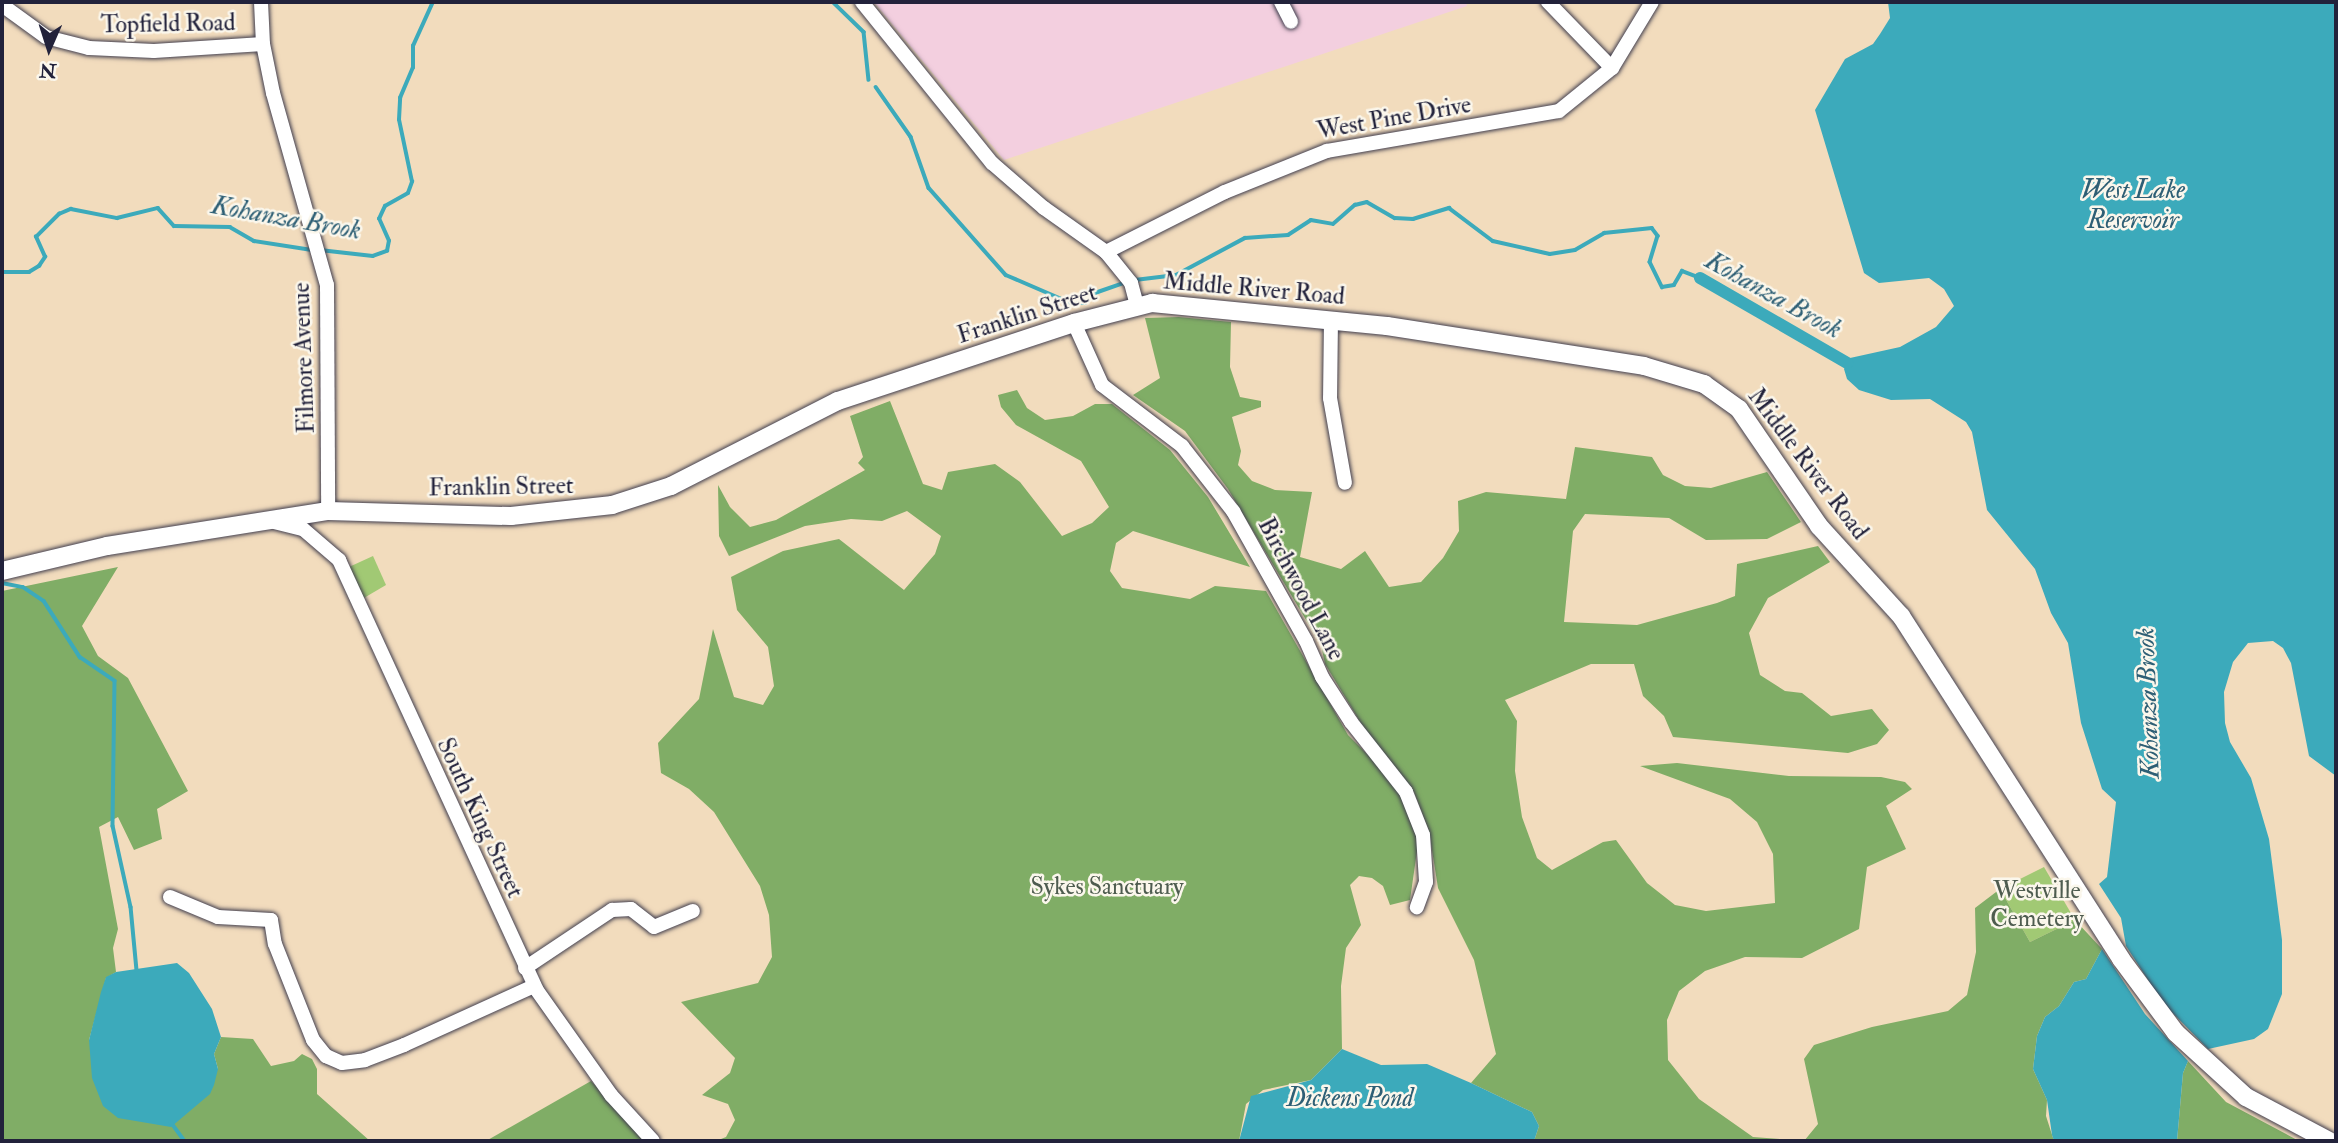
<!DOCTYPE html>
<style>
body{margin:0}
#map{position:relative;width:2338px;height:1143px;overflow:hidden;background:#f2dcbd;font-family:"IM FELL Double Pica",serif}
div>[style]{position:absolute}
.built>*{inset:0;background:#f3cfdf}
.green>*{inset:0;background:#a1c974}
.forest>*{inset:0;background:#80ad66}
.water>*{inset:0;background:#3caabb}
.stream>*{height:3.5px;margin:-1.75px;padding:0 1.75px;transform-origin:1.75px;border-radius:1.75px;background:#3caabb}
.canal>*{height:12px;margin:-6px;padding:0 6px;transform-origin:6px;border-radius:6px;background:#3caabb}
.roads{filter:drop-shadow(0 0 2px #413e4e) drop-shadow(0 0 2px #413e4e)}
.minor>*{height:14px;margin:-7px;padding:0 7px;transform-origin:7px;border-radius:7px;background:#fff}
.major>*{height:18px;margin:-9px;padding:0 9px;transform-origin:9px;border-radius:9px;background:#fff}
span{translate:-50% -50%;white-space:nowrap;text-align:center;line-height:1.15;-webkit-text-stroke:5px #fbf7ec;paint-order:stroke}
.street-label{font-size:24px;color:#22223b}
.park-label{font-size:24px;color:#4e5c4f}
.water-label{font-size:26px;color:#2e5f75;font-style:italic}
.frame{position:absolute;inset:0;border:4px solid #22223b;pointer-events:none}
.north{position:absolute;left:14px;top:14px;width:70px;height:70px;-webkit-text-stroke:5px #fbf7ec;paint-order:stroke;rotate:183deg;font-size:19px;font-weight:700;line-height:28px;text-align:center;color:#22223b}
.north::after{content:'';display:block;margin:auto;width:24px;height:32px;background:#22223b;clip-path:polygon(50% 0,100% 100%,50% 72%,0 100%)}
</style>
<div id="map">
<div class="built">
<div style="clip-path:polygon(874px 2px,1466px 2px,1467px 6px,1004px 160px)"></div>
</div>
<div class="green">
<div style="clip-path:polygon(373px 556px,386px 585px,352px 605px,338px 572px)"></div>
<div style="clip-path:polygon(2044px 867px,2075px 920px,2030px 942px,2000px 889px)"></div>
</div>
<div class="forest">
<div style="clip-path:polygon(1179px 317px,1231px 322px,1230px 367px,1240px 397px,1261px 401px,1261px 407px,1232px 417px,1241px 451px,1238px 465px,1252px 481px,1275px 490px,1312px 492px,1300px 557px,1341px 569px,1365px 551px,1389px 587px,1421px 582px,1443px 558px,1459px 531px,1458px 501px,1486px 492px,1566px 499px,1575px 447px,1652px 457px,1663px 475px,1685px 486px,1711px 488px,1767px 472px,1801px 522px,1767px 539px,1706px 540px,1669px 518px,1585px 514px,1573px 531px,1564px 622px,1637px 625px,1717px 603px,1735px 596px,1737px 564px,1818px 546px,1830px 562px,1768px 598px,1749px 633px,1760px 675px,1785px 691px,1802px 693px,1831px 716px,1872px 709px,1889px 730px,1877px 744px,1848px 753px,1673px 737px,1664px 716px,1643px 696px,1634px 664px,1591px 664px,1505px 700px,1517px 721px,1515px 771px,1522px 817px,1537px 858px,1552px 870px,1603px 842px,1616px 840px,1647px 883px,1675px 905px,1706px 911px,1775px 903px,1773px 854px,1757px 822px,1730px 799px,1640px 766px,1677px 763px,1789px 776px,1881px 777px,1905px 782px,1912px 789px,1886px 806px,1906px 849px,1867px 867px,1859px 929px,1802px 958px,1745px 957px,1705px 971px,1679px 991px,1667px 1020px,1668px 1060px,1699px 1099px,1753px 1137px,1804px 1141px,1818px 1124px,1804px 1059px,1814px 1045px,1872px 1027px,1948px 1011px,1967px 995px,1976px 952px,1975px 908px,2000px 889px,2030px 942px,2075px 920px,2102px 949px,2086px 979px,2074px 982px,2059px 1006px,2045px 1017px,2037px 1036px,2033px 1069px,2047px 1100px,2046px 1116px,2054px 1141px,1534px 1141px,1539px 1126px,1532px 1112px,1471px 1083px,1496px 1054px,1474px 960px,1438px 888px,1429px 831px,1414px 792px,1362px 725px,1325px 664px,1321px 645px,1228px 489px,1185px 431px,1133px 395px,1160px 378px,1145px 318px)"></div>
<div style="clip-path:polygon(1017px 390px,1027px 408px,1045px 420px,1073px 416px,1095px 404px,1112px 404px,1170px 450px,1208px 497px,1250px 567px,1133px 531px,1116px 543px,1110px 571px,1122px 588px,1190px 599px,1215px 586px,1266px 591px,1348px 735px,1387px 774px,1403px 799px,1419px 837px,1410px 900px,1390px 905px,1383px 886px,1372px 878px,1359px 876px,1350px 885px,1361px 925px,1346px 948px,1341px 986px,1342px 1049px,1311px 1080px,1263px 1090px,1246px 1104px,1239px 1141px,716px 1141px,726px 1137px,735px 1120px,728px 1104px,702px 1095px,730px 1073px,735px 1058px,681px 1002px,758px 983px,772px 957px,769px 915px,760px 886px,714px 812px,689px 789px,661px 773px,658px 743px,699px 699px,713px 629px,734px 697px,763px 705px,774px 686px,768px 647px,737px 610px,731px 577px,783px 551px,839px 539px,904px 590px,935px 554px,941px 536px,907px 511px,882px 521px,851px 519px,805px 526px,729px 556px,719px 536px,718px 485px,730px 507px,750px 527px,776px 520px,865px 470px,858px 463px,863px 457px,850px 416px,890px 401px,923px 484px,942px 490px,948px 472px,995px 464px,1020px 482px,1062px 536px,1092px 523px,1109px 507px,1081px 461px,1016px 425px,1001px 407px,998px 395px)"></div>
<div style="clip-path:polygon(118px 567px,82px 626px,98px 656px,128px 678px,188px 791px,157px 809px,162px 839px,134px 850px,118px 817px,99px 827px,118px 929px,113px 948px,116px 972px,106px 978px,89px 1040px,218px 1069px,214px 1054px,221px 1037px,253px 1039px,271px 1066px,294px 1061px,302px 1054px,312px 1059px,317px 1069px,317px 1094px,370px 1141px,2px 1141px,2px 591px)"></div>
<div style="clip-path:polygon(2188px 1061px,2226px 1102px,2299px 1141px,2177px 1141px,2183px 1073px)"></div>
<div style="clip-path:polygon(591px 1081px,647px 1141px,486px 1141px)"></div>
</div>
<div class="water">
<div style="clip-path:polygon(1888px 2px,2336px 2px,2336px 776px,2309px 756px,2291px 663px,2283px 648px,2273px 641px,2248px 643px,2233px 662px,2224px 692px,2225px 723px,2230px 742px,2251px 778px,2269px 839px,2282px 940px,2282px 994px,2268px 1029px,2254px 1039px,2208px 1049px,2163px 1003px,2126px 946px,2121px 918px,2099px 884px,2107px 877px,2116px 802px,2102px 789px,2081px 723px,2068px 643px,2051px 613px,2035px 569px,1987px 510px,1972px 432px,1966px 422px,1930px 399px,1891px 400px,1859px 390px,1847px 379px,1844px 369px,1850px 358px,1900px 347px,1936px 327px,1954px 306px,1944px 289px,1929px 278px,1879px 283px,1864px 273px,1815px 110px,1845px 59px,1873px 44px,1880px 34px,1890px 18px)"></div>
<div style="clip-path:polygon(2102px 949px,2145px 1014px,2188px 1061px,2183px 1073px,2177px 1141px,2054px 1141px,2052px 1135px,2047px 1100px,2033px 1069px,2037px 1036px,2045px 1017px,2059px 1006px,2074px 982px,2086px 979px)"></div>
<div style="clip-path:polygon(177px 963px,189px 973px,212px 1009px,221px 1037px,214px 1054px,218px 1069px,214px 1085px,210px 1094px,171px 1127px,118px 1118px,103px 1106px,92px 1078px,89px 1040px,101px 992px,106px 977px,116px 972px)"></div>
<div style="clip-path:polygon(1342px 1049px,1381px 1065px,1427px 1064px,1471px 1083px,1532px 1112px,1539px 1126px,1534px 1141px,1239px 1141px,1251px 1096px,1311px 1080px)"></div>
</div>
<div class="stream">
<div style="left:833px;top:2px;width:43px;rotate:44.1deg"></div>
<div style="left:864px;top:32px;width:48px;rotate:84.1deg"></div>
<div style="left:876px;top:87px;width:61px;rotate:55deg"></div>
<div style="left:911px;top:137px;width:54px;rotate:70.6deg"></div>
<div style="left:929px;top:188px;width:116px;rotate:48.5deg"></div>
<div style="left:1006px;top:275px;width:71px;rotate:23.3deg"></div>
<div style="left:1071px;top:303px;width:14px"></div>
<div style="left:1085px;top:303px;width:14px;rotate:-45deg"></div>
<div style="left:1095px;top:293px;width:31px;rotate:-19deg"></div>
<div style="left:320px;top:250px;width:53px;rotate:6.5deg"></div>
<div style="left:373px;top:256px;width:15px;rotate:-20deg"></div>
<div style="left:387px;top:251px;width:10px;rotate:-79deg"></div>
<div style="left:389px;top:241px;width:24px;rotate:-114deg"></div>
<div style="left:379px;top:219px;width:14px;rotate:-65deg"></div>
<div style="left:385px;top:206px;width:26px;rotate:-29deg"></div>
<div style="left:408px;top:193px;width:12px;rotate:-70deg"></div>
<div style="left:412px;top:182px;width:63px;rotate:-101.8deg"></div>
<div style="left:399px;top:120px;width:22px;rotate:-87deg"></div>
<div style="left:400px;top:98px;width:33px;rotate:-67deg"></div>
<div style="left:413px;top:68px;width:22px;rotate:-90deg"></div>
<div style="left:413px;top:46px;width:48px;rotate:-65.6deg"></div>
<div style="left:2px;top:272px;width:27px"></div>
<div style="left:29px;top:272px;width:12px;rotate:-31deg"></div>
<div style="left:39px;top:266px;width:11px;rotate:-56deg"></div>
<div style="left:45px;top:257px;width:22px;rotate:-114deg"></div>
<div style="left:36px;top:237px;width:33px;rotate:-45deg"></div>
<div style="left:59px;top:214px;width:13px;rotate:-23deg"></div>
<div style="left:71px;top:209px;width:47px;rotate:11.1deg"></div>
<div style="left:117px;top:218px;width:42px;rotate:-13.7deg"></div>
<div style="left:158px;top:208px;width:24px;rotate:48deg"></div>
<div style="left:174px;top:226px;width:56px;rotate:1deg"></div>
<div style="left:230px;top:227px;width:28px;rotate:30deg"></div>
<div style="left:254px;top:241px;width:60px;rotate:8.7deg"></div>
<div style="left:1135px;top:280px;width:41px;rotate:-7deg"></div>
<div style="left:1176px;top:275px;width:78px;rotate:-28.2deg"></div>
<div style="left:1245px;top:238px;width:43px;rotate:-4deg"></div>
<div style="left:1288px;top:235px;width:27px;rotate:-33deg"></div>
<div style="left:1311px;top:220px;width:22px;rotate:10deg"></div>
<div style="left:1333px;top:224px;width:29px;rotate:-41deg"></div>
<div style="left:1355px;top:205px;width:12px;rotate:-14deg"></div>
<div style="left:1367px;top:202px;width:32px;rotate:30deg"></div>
<div style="left:1395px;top:218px;width:18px;rotate:3deg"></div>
<div style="left:1413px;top:219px;width:38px;rotate:-17deg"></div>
<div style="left:1449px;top:208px;width:55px;rotate:36.9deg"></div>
<div style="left:1493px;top:241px;width:58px;rotate:12.8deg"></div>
<div style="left:1550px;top:254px;width:25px;rotate:-9deg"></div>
<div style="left:1575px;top:250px;width:34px;rotate:-30deg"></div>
<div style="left:1604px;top:233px;width:48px;rotate:-5.9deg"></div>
<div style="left:1652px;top:228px;width:10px;rotate:53deg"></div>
<div style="left:1658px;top:236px;width:27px;rotate:107deg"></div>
<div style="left:1650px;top:262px;width:28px;rotate:64deg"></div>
<div style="left:1662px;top:287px;width:12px;rotate:-9deg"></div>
<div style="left:1674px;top:285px;width:16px;rotate:-60deg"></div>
<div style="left:1682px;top:271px;width:19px;rotate:21deg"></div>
<div style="left:2px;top:583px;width:21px;rotate:11deg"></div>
<div style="left:23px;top:587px;width:25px;rotate:34deg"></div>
<div style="left:44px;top:601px;width:67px;rotate:57.3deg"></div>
<div style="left:80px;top:657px;width:42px;rotate:34.4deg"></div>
<div style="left:115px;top:681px;width:145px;rotate:90.8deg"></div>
<div style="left:113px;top:826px;width:83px;rotate:77.5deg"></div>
<div style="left:131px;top:907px;width:63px;rotate:84.6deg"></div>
<div style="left:171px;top:1122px;width:24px;rotate:54deg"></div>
</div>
<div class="canal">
<div style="left:1700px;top:278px;width:170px;rotate:30deg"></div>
</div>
<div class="roads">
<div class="minor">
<div style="left:261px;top:2px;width:42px;rotate:87.3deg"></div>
<div style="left:263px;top:44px;width:50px;rotate:78.5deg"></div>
<div style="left:273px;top:93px;width:199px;rotate:74.3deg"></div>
<div style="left:327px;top:285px;width:226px;rotate:89.7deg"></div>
<div style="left:862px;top:2px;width:207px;rotate:51.1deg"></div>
<div style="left:992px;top:163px;width:69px;rotate:40.9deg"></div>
<div style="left:1044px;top:208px;width:76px;rotate:35.4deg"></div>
<div style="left:1106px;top:252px;width:40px;rotate:51deg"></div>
<div style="left:1131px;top:283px;width:24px;rotate:75deg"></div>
<div style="left:1281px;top:2px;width:22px;rotate:63deg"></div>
<div style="left:1548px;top:2px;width:92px;rotate:45.9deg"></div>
<div style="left:1612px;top:68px;width:77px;rotate:-58.8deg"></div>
<div style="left:2px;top:5px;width:54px;rotate:36deg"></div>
<div style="left:46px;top:37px;width:44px;rotate:14.3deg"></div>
<div style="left:89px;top:48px;width:65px;rotate:2.6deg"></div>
<div style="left:154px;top:51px;width:109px;rotate:-3.7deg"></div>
<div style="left:1106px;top:252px;width:133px;rotate:-26.8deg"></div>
<div style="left:1225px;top:192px;width:110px;rotate:-21.9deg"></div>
<div style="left:1327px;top:151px;width:235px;rotate:-9.8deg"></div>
<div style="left:1559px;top:111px;width:68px;rotate:-39.1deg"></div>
<div style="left:1331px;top:319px;width:79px;rotate:90.7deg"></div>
<div style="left:1330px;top:398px;width:86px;rotate:80deg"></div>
<div style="left:1074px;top:323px;width:68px;rotate:65.7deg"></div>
<div style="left:1102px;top:385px;width:101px;rotate:37.3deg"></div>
<div style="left:1182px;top:446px;width:83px;rotate:51.9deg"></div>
<div style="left:1233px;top:511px;width:149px;rotate:60.7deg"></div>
<div style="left:1306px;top:641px;width:39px;rotate:66deg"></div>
<div style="left:1322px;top:677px;width:54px;rotate:57.2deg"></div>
<div style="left:1351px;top:722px;width:89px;rotate:51.8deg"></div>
<div style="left:1406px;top:792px;width:46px;rotate:68.4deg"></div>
<div style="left:1423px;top:835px;width:47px;rotate:86.3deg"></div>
<div style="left:1426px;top:882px;width:27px;rotate:110deg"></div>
<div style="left:274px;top:522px;width:30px;rotate:14deg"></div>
<div style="left:303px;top:529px;width:48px;rotate:40.7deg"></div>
<div style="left:339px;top:560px;width:472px;rotate:65.3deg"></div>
<div style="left:536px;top:989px;width:130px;rotate:54.7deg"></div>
<div style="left:611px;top:1095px;width:62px;rotate:47.6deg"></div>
<div style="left:170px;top:897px;width:52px;rotate:22.6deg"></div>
<div style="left:218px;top:917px;width:53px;rotate:3.2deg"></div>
<div style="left:271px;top:920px;width:24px;rotate:81deg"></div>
<div style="left:275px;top:944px;width:103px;rotate:68.4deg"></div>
<div style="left:313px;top:1040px;width:21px;rotate:51deg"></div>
<div style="left:326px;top:1056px;width:17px;rotate:24deg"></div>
<div style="left:342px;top:1063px;width:23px;rotate:-7deg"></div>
<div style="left:365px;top:1060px;width:42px;rotate:-21deg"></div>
<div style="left:404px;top:1045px;width:143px;rotate:-24.4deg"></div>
<div style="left:525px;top:968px;width:105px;rotate:-33.7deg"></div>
<div style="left:612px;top:910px;width:19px;rotate:-3deg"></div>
<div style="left:631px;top:909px;width:29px;rotate:38deg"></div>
<div style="left:654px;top:927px;width:42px;rotate:-22.3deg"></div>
</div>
<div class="major">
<div style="left:2px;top:571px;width:108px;rotate:-13.4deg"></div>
<div style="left:107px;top:546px;width:224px;rotate:-9deg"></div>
<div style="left:328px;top:511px;width:183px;rotate:1.6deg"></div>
<div style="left:511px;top:516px;width:102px;rotate:-6.2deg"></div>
<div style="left:612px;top:505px;width:62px;rotate:-17.9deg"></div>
<div style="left:671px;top:486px;width:187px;rotate:-27deg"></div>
<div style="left:838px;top:401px;width:249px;rotate:-18.3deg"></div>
<div style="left:1074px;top:323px;width:81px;rotate:-14.4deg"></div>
<div style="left:1152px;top:303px;width:236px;rotate:5.6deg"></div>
<div style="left:1387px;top:326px;width:260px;rotate:8.8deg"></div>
<div style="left:1644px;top:366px;width:63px;rotate:16.7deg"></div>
<div style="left:1704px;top:384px;width:43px;rotate:35.5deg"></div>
<div style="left:1739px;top:409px;width:142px;rotate:55.6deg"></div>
<div style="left:1819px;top:526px;width:122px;rotate:47.7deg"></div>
<div style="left:1901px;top:616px;width:407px;rotate:57.3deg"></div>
<div style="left:2121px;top:959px;width:92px;rotate:53.4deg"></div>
<div style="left:2176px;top:1033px;width:95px;rotate:42.4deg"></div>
<div style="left:2246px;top:1097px;width:94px;rotate:27.9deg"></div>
</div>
</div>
<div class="street-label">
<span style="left:168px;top:24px;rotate:-1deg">Topfield Road</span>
<span style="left:1394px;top:118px;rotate:-10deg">West Pine Drive</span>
<span style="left:1254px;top:289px;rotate:5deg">Middle River Road</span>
<span style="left:1027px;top:314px;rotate:-18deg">Franklin Street</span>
<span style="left:304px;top:358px;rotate:-92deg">Filmore Avenue</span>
<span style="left:1808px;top:464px;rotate:53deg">Middle River Road</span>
<span style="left:501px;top:487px;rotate:-1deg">Franklin Street</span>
<span style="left:1301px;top:589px;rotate:62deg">Birchwood Lane</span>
<span style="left:480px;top:818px;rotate:65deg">South King Street</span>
</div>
<div class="park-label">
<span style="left:1107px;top:887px">Sykes Sanctuary</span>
<span style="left:2037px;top:905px">Westville<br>Cemetery</span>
</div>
<div class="water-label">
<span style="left:2133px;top:206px">West Lake<br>Reservoir</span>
<span style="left:286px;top:219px;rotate:10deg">Kohanza Brook</span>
<span style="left:1773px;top:296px;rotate:29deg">Kohanza Brook</span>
<span style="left:2149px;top:703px;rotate:-92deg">Kohanza Brook</span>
<span style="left:1350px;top:1099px">Dickens Pond</span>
</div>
<div class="frame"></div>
<div class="north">N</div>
</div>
